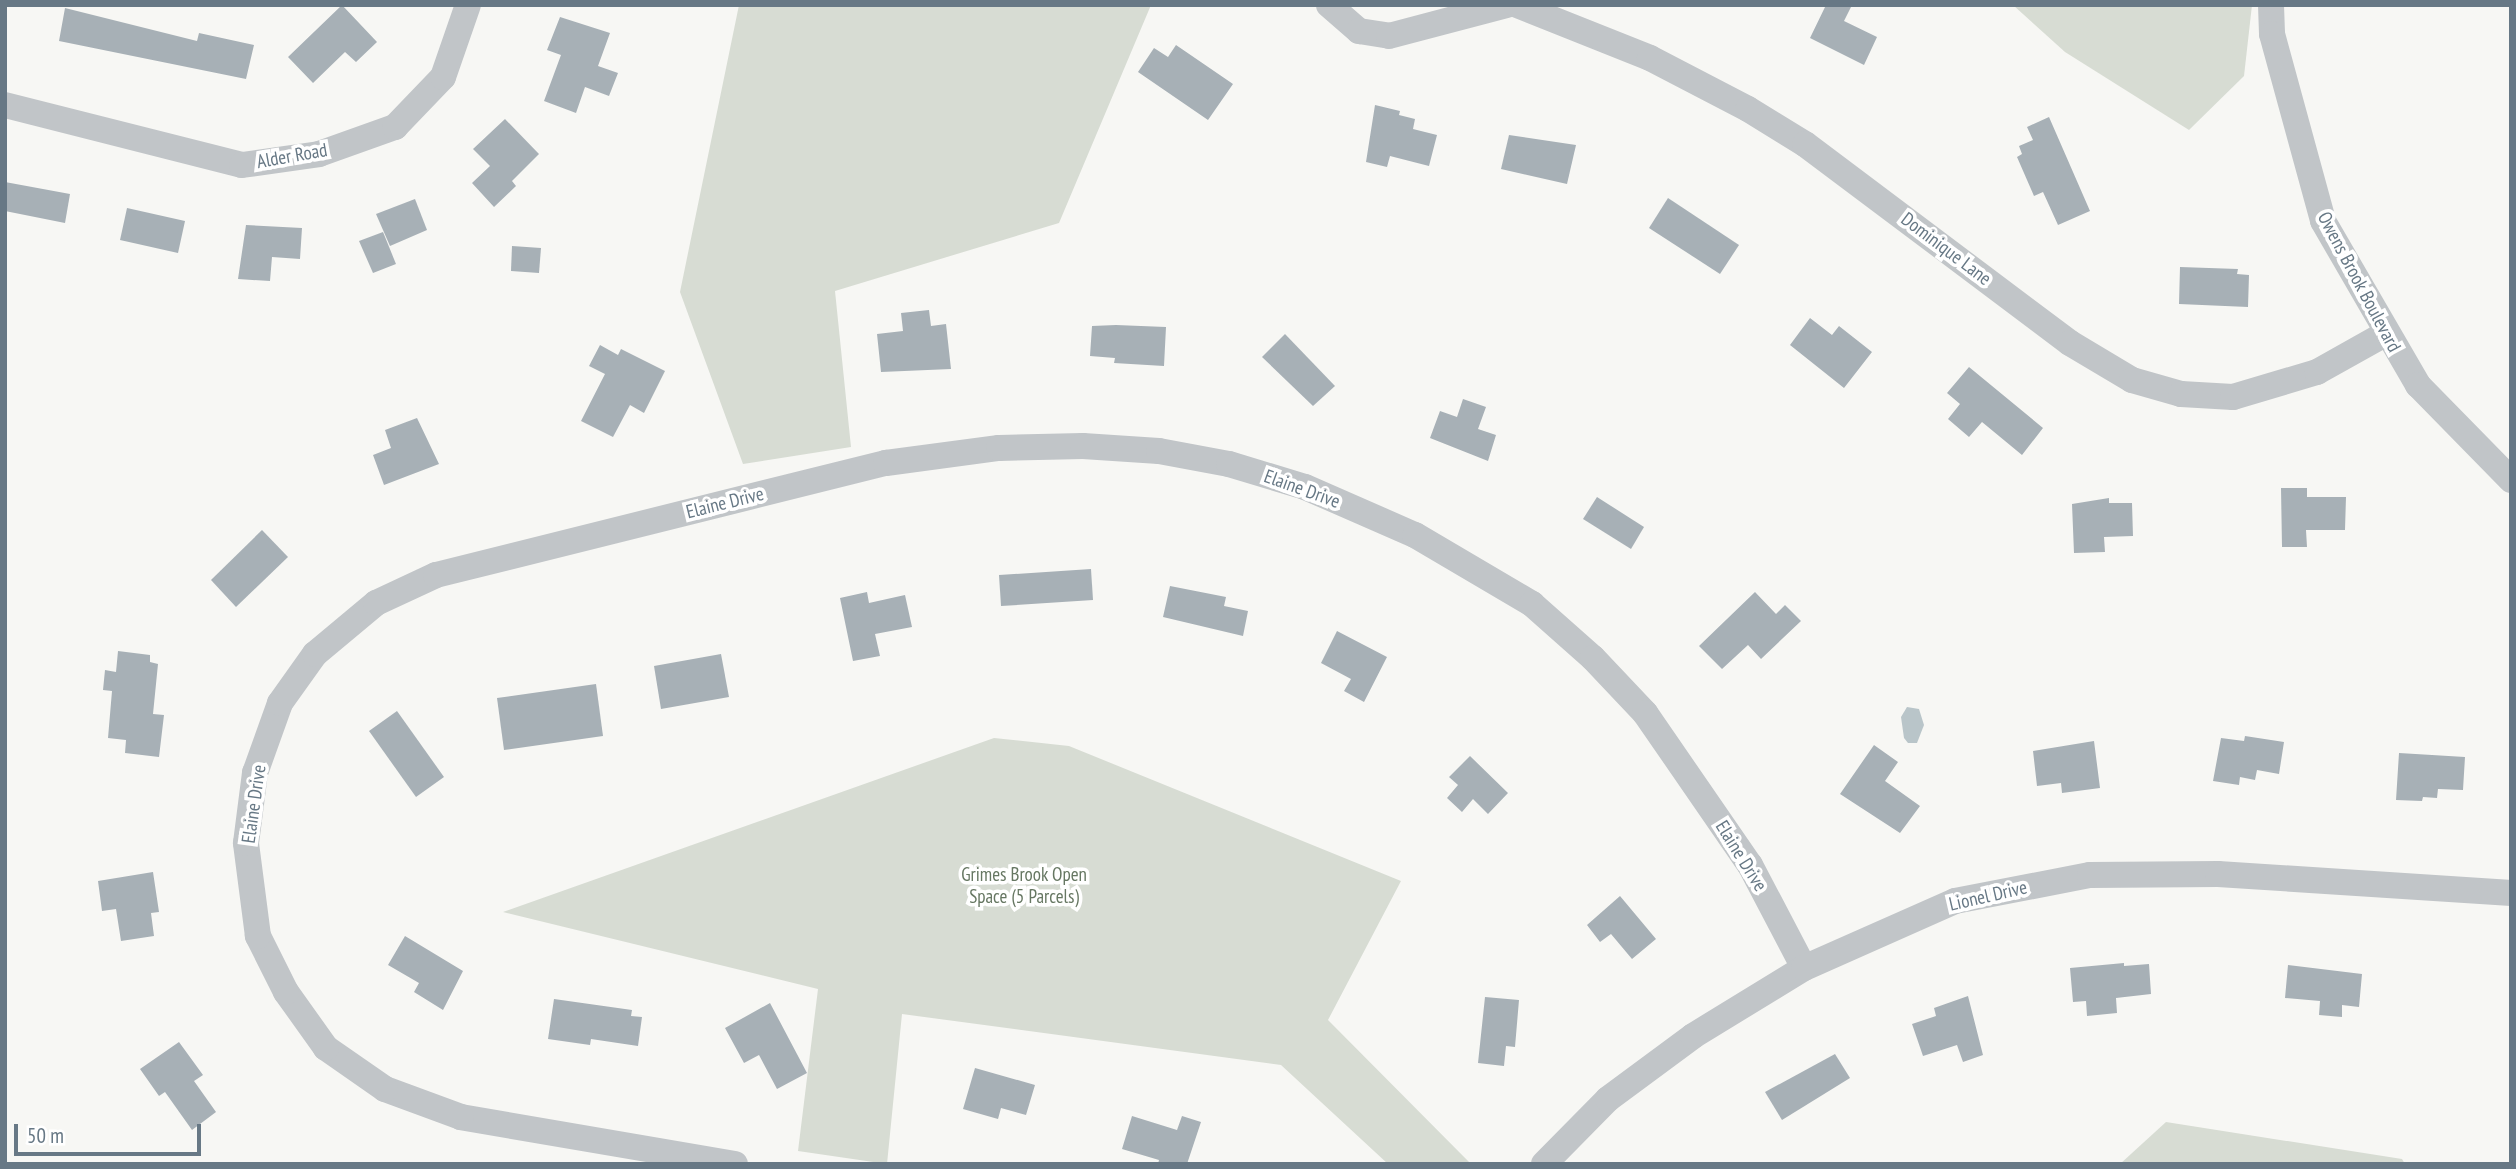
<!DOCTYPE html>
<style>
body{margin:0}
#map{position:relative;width:2516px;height:1169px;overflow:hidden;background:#f7f7f4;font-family:"PT Sans Narrow",sans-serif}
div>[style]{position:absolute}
.green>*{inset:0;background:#d7dcd3}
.water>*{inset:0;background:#b9c5c9}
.building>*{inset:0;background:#a7b0b6}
.minor>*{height:26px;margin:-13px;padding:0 13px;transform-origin:13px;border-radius:13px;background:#c1c5c8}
span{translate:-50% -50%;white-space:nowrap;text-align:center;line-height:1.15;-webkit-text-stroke:7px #fff;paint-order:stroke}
.street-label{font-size:19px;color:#677885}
.park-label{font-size:19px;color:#667762}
.frame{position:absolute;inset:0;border:7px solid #677885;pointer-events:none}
.scale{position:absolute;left:14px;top:1124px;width:187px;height:32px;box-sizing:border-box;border:4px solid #677885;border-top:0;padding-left:9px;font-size:21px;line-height:24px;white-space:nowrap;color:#677885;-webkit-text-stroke:5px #fff;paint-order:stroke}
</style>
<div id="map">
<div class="green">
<div style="clip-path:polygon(739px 5px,1151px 5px,1059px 223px,835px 291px,851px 447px,743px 464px,680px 292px)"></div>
<div style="clip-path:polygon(2013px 5px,2252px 5px,2244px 76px,2189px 130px,2065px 52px)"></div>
<div style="clip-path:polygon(994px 738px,1069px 746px,1401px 881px,1328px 1020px,1471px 1164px,1388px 1164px,1281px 1065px,902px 1014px,887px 1164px,798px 1151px,818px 989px,503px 912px)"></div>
<div style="clip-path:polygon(2166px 1122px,2402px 1159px,2405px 1164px,2120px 1164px)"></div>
</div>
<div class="water">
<div style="clip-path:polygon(1907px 707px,1919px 709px,1924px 725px,1917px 743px,1908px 743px,1904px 738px,1901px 717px)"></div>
</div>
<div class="building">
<div style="clip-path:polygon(342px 5px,377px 42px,356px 62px,345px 52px,313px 83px,288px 57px)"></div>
<div style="clip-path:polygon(1826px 5px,1852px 5px,1844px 21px,1877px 37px,1864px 65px,1810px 38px)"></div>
<div style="clip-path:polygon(65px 8px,197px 41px,199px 33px,254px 45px,246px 79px,59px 41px)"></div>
<div style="clip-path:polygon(560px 17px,610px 33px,598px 66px,618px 73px,609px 96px,585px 87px,576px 113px,544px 101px,561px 55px,547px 50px)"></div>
<div style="clip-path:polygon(1176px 45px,1233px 84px,1208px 120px,1138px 72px,1154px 48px,1168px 57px)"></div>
<div style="clip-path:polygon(1375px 105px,1400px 111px,1399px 115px,1415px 119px,1413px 129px,1437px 135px,1429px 166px,1390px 156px,1387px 167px,1366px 162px)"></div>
<div style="clip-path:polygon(2049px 117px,2090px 211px,2058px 225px,2043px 192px,2034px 196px,2017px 157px,2022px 154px,2019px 146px,2033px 140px,2027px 127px)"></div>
<div style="clip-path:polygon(505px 119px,539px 154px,512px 181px,516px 186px,494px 207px,472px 183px,490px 166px,473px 149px)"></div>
<div style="clip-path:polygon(1509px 135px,1576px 145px,1567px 184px,1501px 169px)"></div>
<div style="clip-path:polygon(5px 182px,70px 194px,65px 223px,5px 211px)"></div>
<div style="clip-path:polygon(1668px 198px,1739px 245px,1720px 274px,1649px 228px)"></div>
<div style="clip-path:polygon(415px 199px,427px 230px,390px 246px,376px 214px)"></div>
<div style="clip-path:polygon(127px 208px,185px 221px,178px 253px,120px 240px)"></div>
<div style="clip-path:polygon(246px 225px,302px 228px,300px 259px,272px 257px,270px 281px,238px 279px)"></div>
<div style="clip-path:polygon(383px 232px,396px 264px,373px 273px,359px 241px)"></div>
<div style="clip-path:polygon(512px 246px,541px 248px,539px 273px,511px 271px)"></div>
<div style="clip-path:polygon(2180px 267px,2238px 269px,2237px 274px,2249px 275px,2248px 307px,2179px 304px)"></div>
<div style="clip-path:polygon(929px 310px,931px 326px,946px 324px,951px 369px,881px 372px,877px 334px,903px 331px,901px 313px)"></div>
<div style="clip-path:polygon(1810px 318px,1832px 335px,1839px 326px,1872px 352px,1844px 388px,1790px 345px)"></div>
<div style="clip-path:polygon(1116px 325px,1166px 327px,1164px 366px,1114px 363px,1115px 358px,1090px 356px,1092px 326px)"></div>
<div style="clip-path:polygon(1285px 334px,1335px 386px,1313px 406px,1262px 357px)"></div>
<div style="clip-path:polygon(600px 345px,618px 355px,621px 349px,665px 371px,644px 413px,630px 405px,613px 437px,581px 421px,605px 374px,589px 366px)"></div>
<div style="clip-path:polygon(1969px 367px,2043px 428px,2022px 455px,1982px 422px,1969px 437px,1948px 419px,1960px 404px,1947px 393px)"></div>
<div style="clip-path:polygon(1463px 399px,1486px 407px,1478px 429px,1496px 435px,1488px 461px,1430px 438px,1440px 411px,1457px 417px)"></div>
<div style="clip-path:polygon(417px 418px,439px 464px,384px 485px,373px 455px,391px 448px,385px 430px)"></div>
<div style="clip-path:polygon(2281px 488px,2307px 488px,2307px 497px,2346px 497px,2345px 530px,2306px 530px,2307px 547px,2282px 547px)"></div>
<div style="clip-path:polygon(1597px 497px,1644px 527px,1631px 549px,1583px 519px)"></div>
<div style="clip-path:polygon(2109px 498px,2109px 503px,2132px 503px,2133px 536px,2104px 537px,2105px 552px,2074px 553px,2072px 504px)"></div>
<div style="clip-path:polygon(262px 530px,288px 557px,236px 607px,211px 580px)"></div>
<div style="clip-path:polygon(1091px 569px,1093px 600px,1001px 606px,999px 575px)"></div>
<div style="clip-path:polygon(1170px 586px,1226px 597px,1224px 606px,1248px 611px,1243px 636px,1163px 617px)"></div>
<div style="clip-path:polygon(867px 592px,869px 603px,905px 595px,912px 627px,875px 634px,880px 656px,853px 661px,840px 598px)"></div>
<div style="clip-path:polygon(1755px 592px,1776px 614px,1785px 605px,1801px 621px,1761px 659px,1748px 645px,1722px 669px,1699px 646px)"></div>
<div style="clip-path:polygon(1337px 631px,1387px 657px,1364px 702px,1344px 691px,1351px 679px,1321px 663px)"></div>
<div style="clip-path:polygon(118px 651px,150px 655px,150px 662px,158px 664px,153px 714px,164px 715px,159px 757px,125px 753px,126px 740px,108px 738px,112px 691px,103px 690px,105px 670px,116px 672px)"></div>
<div style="clip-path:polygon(721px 654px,729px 697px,661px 709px,654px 666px)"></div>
<div style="clip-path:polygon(596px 684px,603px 736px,504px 750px,497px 698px)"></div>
<div style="clip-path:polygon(397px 711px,444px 777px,416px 797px,369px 731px)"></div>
<div style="clip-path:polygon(2245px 736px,2284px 742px,2279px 774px,2257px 770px,2255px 780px,2240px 777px,2239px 785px,2213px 781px,2221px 738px,2244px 741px)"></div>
<div style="clip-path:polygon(2094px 741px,2100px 788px,2062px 793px,2061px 783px,2037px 786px,2033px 751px)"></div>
<div style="clip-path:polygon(1874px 745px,1898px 762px,1885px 781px,1920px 806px,1900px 833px,1840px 794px)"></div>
<div style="clip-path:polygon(2399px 753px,2465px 757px,2463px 790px,2438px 789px,2437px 798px,2423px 797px,2422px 801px,2396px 800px)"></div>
<div style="clip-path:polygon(1470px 756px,1508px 793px,1488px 814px,1473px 799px,1462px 812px,1447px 798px,1458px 785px,1449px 777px)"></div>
<div style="clip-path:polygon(153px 872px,159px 912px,151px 913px,154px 936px,121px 941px,116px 909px,102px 911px,98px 881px)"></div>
<div style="clip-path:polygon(1620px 896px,1656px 939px,1632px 959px,1611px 934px,1600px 942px,1587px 925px)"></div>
<div style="clip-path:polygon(405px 936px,463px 971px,443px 1010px,414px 992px,419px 983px,388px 965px)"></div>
<div style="clip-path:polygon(2124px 963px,2124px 966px,2149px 964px,2151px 994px,2116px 998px,2117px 1013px,2087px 1016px,2086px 1001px,2073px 1002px,2070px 968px)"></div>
<div style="clip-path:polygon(2288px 965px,2362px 974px,2359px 1007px,2342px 1005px,2342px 1017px,2319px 1015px,2320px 1001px,2285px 998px)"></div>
<div style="clip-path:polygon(1968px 996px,1983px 1055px,1963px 1062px,1957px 1045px,1923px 1056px,1912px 1024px,1936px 1016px,1934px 1008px)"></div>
<div style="clip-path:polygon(1485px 997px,1519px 1000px,1515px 1047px,1506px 1046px,1504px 1066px,1478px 1063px)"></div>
<div style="clip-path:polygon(554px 999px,632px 1010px,631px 1016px,642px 1017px,638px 1046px,591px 1039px,590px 1045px,548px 1039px)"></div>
<div style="clip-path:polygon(770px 1003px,807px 1073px,777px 1089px,759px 1055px,744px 1063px,725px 1028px)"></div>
<div style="clip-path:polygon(179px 1042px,203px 1075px,194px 1081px,216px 1112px,192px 1130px,165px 1092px,159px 1096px,140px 1069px)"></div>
<div style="clip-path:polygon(1835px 1054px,1850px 1078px,1782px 1120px,1765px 1092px)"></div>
<div style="clip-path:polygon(975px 1068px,1035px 1085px,1026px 1115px,1001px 1108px,998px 1119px,963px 1109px)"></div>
<div style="clip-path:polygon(1132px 1116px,1177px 1130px,1182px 1116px,1201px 1122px,1187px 1164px,1158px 1164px,1159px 1160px,1122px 1149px)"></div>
</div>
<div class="minor">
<div style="left:1329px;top:5px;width:40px;rotate:41deg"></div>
<div style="left:1359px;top:31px;width:30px;rotate:9deg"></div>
<div style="left:1389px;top:36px;width:121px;rotate:-14.8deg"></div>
<div style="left:1517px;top:5px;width:143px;rotate:21.7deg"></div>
<div style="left:1650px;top:58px;width:110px;rotate:27.5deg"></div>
<div style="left:1748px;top:109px;width:67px;rotate:31.6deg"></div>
<div style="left:1805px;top:144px;width:331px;rotate:36.9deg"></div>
<div style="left:2070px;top:343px;width:72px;rotate:30.8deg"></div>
<div style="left:2132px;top:380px;width:51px;rotate:15.9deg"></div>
<div style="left:2181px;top:394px;width:52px;rotate:3.3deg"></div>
<div style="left:2233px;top:397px;width:88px;rotate:-16.6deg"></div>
<div style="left:2317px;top:372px;width:78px;rotate:-29.2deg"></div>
<div style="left:2271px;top:5px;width:29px;rotate:88deg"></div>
<div style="left:2272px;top:34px;width:194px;rotate:74.7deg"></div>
<div style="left:2323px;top:221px;width:190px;rotate:59.9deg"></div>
<div style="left:2418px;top:385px;width:133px;rotate:45.6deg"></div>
<div style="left:5px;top:105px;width:244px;rotate:14.2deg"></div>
<div style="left:242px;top:165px;width:78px;rotate:-8.1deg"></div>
<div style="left:319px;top:154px;width:81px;rotate:-19.6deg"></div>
<div style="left:395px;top:127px;width:69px;rotate:-46.2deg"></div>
<div style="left:443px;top:77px;width:76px;rotate:-70.9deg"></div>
<div style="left:735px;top:1164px;width:278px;rotate:-170.3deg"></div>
<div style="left:461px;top:1117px;width:81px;rotate:-159.8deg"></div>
<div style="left:385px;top:1089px;width:72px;rotate:-145.2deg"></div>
<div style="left:326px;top:1048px;width:69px;rotate:-125.5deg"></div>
<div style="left:286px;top:992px;width:63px;rotate:-116.6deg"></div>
<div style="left:258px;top:936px;width:94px;rotate:-97.4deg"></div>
<div style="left:246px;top:843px;width:71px;rotate:-82.7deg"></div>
<div style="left:255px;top:773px;width:74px;rotate:-70.3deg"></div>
<div style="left:280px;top:703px;width:60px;rotate:-54.5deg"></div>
<div style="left:315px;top:654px;width:80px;rotate:-39.9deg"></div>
<div style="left:376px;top:603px;width:66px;rotate:-25deg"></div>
<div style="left:436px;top:575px;width:464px;rotate:-14deg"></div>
<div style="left:886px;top:463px;width:114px;rotate:-7.6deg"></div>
<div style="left:999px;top:448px;width:84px;rotate:-1.4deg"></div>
<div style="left:1083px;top:446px;width:76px;rotate:3.8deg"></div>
<div style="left:1159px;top:451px;width:71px;rotate:10.5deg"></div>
<div style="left:1229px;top:464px;width:79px;rotate:16.8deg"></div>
<div style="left:1305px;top:487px;width:120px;rotate:23.6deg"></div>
<div style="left:1415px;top:535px;width:136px;rotate:30.5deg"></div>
<div style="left:1532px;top:604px;width:81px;rotate:41.5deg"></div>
<div style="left:1593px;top:658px;width:76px;rotate:46.6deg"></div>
<div style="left:1645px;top:713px;width:185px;rotate:55.4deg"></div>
<div style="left:1750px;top:865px;width:116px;rotate:62.3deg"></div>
<div style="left:1544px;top:1164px;width:91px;rotate:-45.4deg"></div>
<div style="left:1608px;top:1099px;width:106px;rotate:-36.5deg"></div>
<div style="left:1693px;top:1036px;width:130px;rotate:-31.5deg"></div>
<div style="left:1804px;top:968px;width:165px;rotate:-23.9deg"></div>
<div style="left:1955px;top:901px;width:137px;rotate:-10.9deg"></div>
<div style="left:2090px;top:875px;width:128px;rotate:-0.4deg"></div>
<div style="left:2218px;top:874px;width:294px;rotate:3.7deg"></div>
</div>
<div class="street-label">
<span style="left:292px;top:156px;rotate:-10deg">Alder Road</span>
<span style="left:1946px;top:249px;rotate:37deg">Dominique Lane</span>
<span style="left:2359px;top:282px;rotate:62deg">Owens Brook Boulevard</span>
<span style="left:1302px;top:489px;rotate:20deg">Elaine Drive</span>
<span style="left:725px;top:503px;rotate:-14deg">Elaine Drive</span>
<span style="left:254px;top:804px;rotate:-82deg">Elaine Drive</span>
<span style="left:1741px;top:856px;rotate:58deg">Elaine Drive</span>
<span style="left:1988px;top:896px;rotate:-13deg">Lionel Drive</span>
</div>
<div class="park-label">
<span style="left:1024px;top:886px">Grimes Brook Open<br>Space (5 Parcels)</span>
</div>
<div class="frame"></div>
<div class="scale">50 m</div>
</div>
